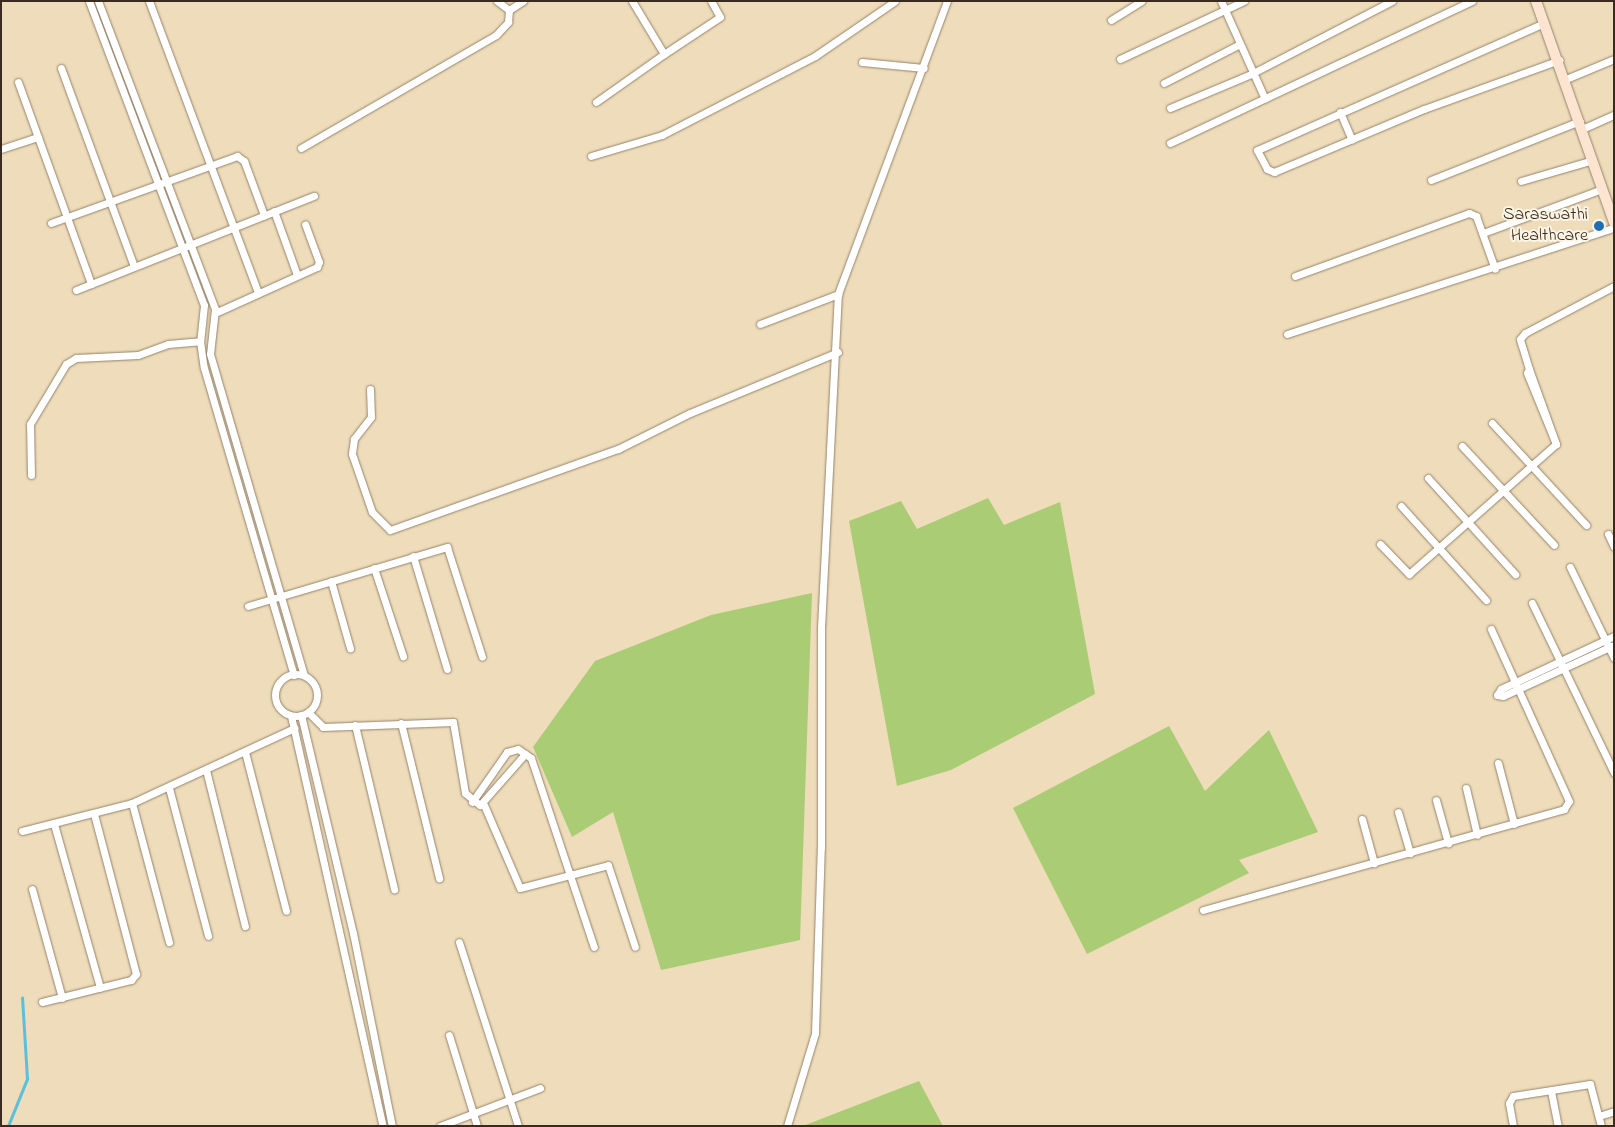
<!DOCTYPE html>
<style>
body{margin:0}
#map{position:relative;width:1615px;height:1127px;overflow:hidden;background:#eedcba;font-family:"Indie Flower",sans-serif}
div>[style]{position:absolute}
.green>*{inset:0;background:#a9cc75}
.stream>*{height:2.5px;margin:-1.25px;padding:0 1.25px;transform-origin:1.25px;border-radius:1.25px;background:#5bc0d9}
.roads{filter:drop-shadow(0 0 1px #94836c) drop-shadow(0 0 1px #94836c)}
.street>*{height:7px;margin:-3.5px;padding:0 3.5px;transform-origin:3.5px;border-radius:3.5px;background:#fff}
.street>.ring{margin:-3.5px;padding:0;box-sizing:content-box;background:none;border:7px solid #fff;border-radius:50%}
.secondary>*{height:10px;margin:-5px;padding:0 5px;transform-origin:5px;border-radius:5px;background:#fde4d1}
.dots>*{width:14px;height:14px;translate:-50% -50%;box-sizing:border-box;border:2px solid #fcf5e5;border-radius:50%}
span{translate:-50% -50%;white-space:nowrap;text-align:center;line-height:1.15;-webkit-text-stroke:4px #fcf5e5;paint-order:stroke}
.poi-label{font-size:18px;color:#3b2a1e}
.right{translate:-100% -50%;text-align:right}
.frame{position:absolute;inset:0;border:2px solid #3b2a1e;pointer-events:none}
</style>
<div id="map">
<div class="green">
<div style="clip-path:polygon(988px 498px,1004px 525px,1060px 502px,1095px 694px,951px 770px,897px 786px,849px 521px,901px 501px,917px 529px)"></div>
<div style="clip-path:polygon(812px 593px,800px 940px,661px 970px,613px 812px,572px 837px,533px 747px,595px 661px,711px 615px)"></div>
<div style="clip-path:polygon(1169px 726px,1205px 791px,1269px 730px,1318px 832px,1239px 860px,1249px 873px,1087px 954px,1013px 808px)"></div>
<div style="clip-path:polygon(919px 1081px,943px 1126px,803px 1126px)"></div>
</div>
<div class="stream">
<div style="left:8px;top:1126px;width:51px;rotate:-68deg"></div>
<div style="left:27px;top:1079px;width:81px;rotate:-93.5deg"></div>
</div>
<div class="roads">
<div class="street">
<div style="left:89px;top:1px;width:325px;rotate:69.3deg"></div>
<div style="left:204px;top:305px;width:36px;rotate:96deg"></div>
<div style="left:200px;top:341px;width:27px;rotate:82deg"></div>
<div style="left:204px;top:368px;width:320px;rotate:73.7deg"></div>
<div style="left:98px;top:1px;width:329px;rotate:69.2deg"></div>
<div style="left:215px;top:309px;width:45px;rotate:96.3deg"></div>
<div style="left:210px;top:354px;width:335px;rotate:73.7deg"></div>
<div style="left:149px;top:1px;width:312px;rotate:69.5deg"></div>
<div style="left:497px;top:1px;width:15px;rotate:37deg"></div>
<div style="left:509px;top:10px;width:17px;rotate:-33deg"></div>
<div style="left:1221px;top:1px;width:107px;rotate:65.8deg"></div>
<div style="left:1111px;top:20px;width:36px;rotate:-32deg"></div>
<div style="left:1544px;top:23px;width:314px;rotate:156.1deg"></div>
<div style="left:1257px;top:150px;width:21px;rotate:62deg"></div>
<div style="left:1267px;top:169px;width:8px;rotate:23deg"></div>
<div style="left:1274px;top:172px;width:163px;rotate:-22.8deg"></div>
<div style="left:1424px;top:109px;width:144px;rotate:-19.9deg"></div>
<div style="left:664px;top:54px;width:67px;rotate:-33.5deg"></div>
<div style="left:720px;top:17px;width:18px;rotate:-119deg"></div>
<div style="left:1120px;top:59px;width:137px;rotate:-25.1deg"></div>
<div style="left:862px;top:62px;width:62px;rotate:5.5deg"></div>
<div style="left:61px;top:68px;width:211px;rotate:69.8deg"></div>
<div style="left:1566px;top:79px;width:52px;rotate:-22.6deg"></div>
<div style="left:18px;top:82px;width:215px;rotate:70.1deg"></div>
<div style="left:1164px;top:83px;width:83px;rotate:-27.2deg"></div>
<div style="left:596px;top:102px;width:83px;rotate:-35.2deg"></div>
<div style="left:664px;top:54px;width:62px;rotate:-121.1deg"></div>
<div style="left:1170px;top:108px;width:88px;rotate:-22.8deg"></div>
<div style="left:1251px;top:74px;width:159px;rotate:-27.4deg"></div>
<div style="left:1340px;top:112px;width:30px;rotate:67deg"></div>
<div style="left:1582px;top:129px;width:35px;rotate:-24deg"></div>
<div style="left:1170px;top:143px;width:334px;rotate:-25.2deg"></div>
<div style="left:301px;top:148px;width:225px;rotate:-30.1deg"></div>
<div style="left:496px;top:35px;width:18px;rotate:-47deg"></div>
<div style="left:508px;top:22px;width:12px;rotate:-85deg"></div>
<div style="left:1px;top:149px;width:39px;rotate:-18deg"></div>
<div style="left:591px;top:156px;width:74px;rotate:-16.5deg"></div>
<div style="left:662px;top:135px;width:172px;rotate:-27.3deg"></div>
<div style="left:815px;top:56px;width:97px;rotate:-34.5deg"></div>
<div style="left:1431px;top:180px;width:160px;rotate:-21.6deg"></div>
<div style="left:1521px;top:181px;width:72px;rotate:-16.2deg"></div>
<div style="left:274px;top:211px;width:68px;rotate:70.2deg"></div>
<div style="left:51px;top:223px;width:198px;rotate:-19.8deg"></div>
<div style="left:237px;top:156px;width:9px;rotate:36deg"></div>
<div style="left:244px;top:161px;width:58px;rotate:69.7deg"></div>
<div style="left:1483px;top:233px;width:124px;rotate:-20.3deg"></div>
<div style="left:1295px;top:276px;width:185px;rotate:-19.9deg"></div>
<div style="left:1469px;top:213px;width:8px;rotate:23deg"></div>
<div style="left:1476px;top:216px;width:56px;rotate:70.3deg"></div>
<div style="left:76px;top:290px;width:256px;rotate:-21.6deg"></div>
<div style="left:215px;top:313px;width:112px;rotate:-24.3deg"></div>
<div style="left:317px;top:267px;width:5px;rotate:-68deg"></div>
<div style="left:319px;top:262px;width:40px;rotate:-110.2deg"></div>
<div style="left:760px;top:324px;width:84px;rotate:-21deg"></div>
<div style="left:1287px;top:334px;width:344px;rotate:-18deg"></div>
<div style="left:1529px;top:369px;width:31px;rotate:-107deg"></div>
<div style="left:1520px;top:339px;width:8px;rotate:-50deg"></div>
<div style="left:1525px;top:333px;width:101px;rotate:-27.8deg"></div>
<div style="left:370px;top:389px;width:28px;rotate:88deg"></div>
<div style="left:371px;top:417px;width:28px;rotate:128deg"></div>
<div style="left:354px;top:439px;width:15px;rotate:98deg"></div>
<div style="left:352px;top:454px;width:61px;rotate:71deg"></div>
<div style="left:372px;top:512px;width:25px;rotate:45deg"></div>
<div style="left:390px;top:530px;width:242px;rotate:-19.6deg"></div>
<div style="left:618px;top:449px;width:80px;rotate:-26.6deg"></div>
<div style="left:690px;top:413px;width:160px;rotate:-22.4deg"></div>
<div style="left:1492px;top:423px;width:139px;rotate:47.3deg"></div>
<div style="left:1462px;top:446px;width:135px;rotate:47.1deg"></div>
<div style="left:31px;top:475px;width:51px;rotate:-91.1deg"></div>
<div style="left:30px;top:424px;width:70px;rotate:-59deg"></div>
<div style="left:66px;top:364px;width:12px;rotate:-31deg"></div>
<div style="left:76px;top:358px;width:62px;rotate:-2.8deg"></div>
<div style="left:138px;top:355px;width:32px;rotate:-20deg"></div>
<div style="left:168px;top:344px;width:32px;rotate:-5deg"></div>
<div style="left:1428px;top:478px;width:130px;rotate:47.8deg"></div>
<div style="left:1401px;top:506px;width:127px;rotate:47.9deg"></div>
<div style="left:1608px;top:534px;width:14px;rotate:65deg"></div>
<div style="left:1380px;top:544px;width:42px;rotate:46deg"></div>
<div style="left:1409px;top:574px;width:196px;rotate:-41.5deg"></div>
<div style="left:1556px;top:444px;width:80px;rotate:-109.8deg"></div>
<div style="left:1529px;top:369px;width:4px;rotate:117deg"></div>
<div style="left:1527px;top:373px;width:77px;rotate:67.8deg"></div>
<div style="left:413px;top:556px;width:118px;rotate:73.3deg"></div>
<div style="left:1570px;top:567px;width:101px;rotate:64.2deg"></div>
<div style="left:374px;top:568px;width:93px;rotate:71.8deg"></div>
<div style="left:331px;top:581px;width:70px;rotate:74.2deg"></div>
<div style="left:1532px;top:603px;width:189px;rotate:64.2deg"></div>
<div style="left:248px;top:606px;width:208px;rotate:-16.5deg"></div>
<div style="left:447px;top:547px;width:115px;rotate:72.3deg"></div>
<div style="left:1614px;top:636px;width:125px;rotate:154.9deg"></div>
<div style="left:1501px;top:689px;width:7px;rotate:124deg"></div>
<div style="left:1497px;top:695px;width:6px;rotate:9deg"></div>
<div style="left:1503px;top:696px;width:122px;rotate:-24.7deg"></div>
<div class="ring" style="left:275px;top:674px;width:35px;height:35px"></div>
<div style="left:308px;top:712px;width:21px;rotate:45deg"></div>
<div style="left:323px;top:727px;width:130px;rotate:-2.2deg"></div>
<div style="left:453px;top:722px;width:72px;rotate:80.4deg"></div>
<div style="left:465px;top:793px;width:19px;rotate:39deg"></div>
<div style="left:480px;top:805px;width:68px;rotate:-48.6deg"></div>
<div style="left:301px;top:715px;width:224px;rotate:76.6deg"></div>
<div style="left:353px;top:933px;width:197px;rotate:78.6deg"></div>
<div style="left:291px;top:716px;width:420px;rotate:77.4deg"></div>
<div style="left:401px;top:723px;width:160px;rotate:76.2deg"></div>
<div style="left:355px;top:725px;width:169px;rotate:76.6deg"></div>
<div style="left:245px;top:752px;width:164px;rotate:75.5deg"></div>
<div style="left:1498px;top:763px;width:63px;rotate:75.3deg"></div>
<div style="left:206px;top:770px;width:161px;rotate:76deg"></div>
<div style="left:169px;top:788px;width:153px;rotate:75.2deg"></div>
<div style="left:1466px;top:788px;width:48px;rotate:76.8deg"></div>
<div style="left:1436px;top:800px;width:45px;rotate:74.4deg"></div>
<div style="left:472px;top:802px;width:61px;rotate:-55deg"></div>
<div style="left:507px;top:752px;width:11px;rotate:-15deg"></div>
<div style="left:518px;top:749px;width:16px;rotate:35deg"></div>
<div style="left:531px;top:758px;width:199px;rotate:71.6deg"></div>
<div style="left:132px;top:803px;width:144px;rotate:75.1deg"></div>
<div style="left:484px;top:805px;width:90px;rotate:66.6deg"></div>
<div style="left:520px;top:888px;width:91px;rotate:-14.6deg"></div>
<div style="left:608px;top:865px;width:86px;rotate:71.8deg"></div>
<div style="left:1398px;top:812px;width:43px;rotate:73.7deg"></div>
<div style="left:1362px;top:819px;width:46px;rotate:74.7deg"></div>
<div style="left:54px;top:824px;width:170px;rotate:74.3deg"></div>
<div style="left:22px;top:831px;width:114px;rotate:-14.3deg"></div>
<div style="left:132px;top:803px;width:179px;rotate:-24.8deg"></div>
<div style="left:32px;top:889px;width:113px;rotate:74.6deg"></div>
<div style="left:1203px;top:910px;width:375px;rotate:-15.6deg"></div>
<div style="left:1564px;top:809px;width:9px;rotate:-58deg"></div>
<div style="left:1569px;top:801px;width:189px;rotate:-114.4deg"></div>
<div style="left:459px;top:942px;width:193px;rotate:72.2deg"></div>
<div style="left:42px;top:1002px;width:92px;rotate:-13.9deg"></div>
<div style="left:131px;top:980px;width:8px;rotate:-50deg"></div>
<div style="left:136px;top:974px;width:165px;rotate:-104.7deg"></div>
<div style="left:449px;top:1035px;width:95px;rotate:72.9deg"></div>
<div style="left:1551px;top:1091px;width:36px;rotate:79deg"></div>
<div style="left:1599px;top:1116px;width:16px;rotate:-18deg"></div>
<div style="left:440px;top:1126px;width:107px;rotate:-20.8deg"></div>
<div style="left:787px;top:1126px;width:97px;rotate:-73.2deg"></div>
<div style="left:815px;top:1033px;width:186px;rotate:-88.2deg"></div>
<div style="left:821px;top:847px;width:219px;rotate:-90deg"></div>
<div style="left:821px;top:628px;width:334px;rotate:-87.1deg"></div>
<div style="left:838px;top:294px;width:313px;rotate:-69.6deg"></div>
<div style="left:1513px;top:1126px;width:23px;rotate:-100deg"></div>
<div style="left:1509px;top:1103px;width:8px;rotate:-60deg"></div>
<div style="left:1513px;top:1096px;width:78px;rotate:-8.9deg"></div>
<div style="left:1590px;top:1084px;width:43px;rotate:75.3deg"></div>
</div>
<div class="secondary">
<div style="left:1536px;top:1px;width:235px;rotate:70.6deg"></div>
</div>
</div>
<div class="dots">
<div style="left:1599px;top:226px;background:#1f6fb2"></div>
</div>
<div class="poi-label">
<span class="right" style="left:1588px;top:226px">Saraswathi<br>Healthcare</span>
</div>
<div class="frame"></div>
</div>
